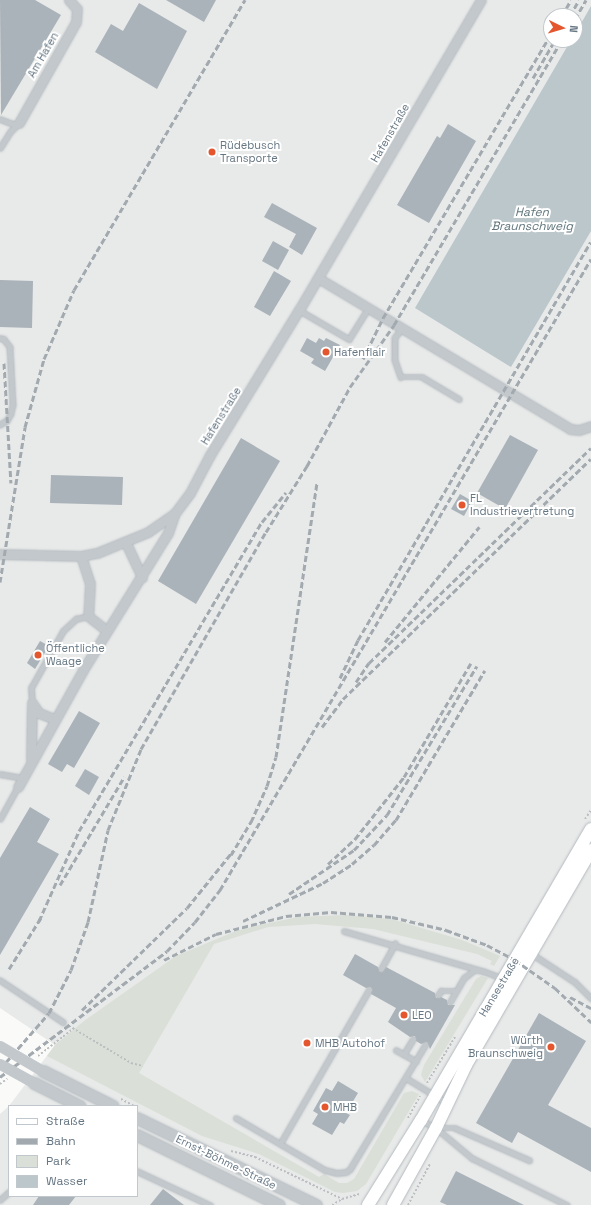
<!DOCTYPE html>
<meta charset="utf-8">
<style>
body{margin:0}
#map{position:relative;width:591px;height:1205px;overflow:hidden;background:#fafaf8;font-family:"Space Grotesk",sans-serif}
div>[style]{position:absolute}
.built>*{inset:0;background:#e8e9e9}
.green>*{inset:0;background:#dadfd7}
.water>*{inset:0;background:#bbc7cb}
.building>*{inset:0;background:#aab3b9}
.path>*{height:2px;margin-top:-1px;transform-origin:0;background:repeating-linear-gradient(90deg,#bbbfc2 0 2px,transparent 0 4px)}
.roads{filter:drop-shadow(0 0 1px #b3babf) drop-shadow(0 0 1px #b3babf)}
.service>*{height:4.5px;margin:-2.25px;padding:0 2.25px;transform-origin:2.25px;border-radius:2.25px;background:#c3c8cc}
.minor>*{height:9px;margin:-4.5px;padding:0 4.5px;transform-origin:4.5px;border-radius:4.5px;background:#c3c8cc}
.tertiary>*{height:11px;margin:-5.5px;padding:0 5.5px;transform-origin:5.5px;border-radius:5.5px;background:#c3c8cc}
.secondary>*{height:12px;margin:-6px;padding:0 6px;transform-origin:6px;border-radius:6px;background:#fff}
.rail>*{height:3px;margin-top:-1.5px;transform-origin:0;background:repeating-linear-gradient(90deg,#a2aab0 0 6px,transparent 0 9px)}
.tertiary-bridge>*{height:11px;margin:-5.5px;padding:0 5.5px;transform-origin:5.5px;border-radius:5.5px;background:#c3c8cc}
.dots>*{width:11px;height:11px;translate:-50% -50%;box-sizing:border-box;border:2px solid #fff;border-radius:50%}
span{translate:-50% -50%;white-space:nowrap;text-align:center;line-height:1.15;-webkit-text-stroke:4px #fff;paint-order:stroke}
.street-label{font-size:11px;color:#657683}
.poi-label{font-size:11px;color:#657683}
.left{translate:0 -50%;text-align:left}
.right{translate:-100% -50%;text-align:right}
.water-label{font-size:12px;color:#60757c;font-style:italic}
.legend{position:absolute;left:8px;top:1105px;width:130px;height:92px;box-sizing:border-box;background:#fff;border:1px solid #c1c8cd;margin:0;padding:5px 7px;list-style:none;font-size:12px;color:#657683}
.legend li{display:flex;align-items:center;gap:8px;height:20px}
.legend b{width:20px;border:1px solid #c1c8cd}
.north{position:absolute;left:543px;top:8px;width:40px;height:40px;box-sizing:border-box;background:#fff;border:1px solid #c1c8cd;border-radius:50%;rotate:95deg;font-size:11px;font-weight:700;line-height:16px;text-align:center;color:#657683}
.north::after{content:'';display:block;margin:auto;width:14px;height:18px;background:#e4572e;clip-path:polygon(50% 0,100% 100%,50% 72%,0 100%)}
</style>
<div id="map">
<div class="built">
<div style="clip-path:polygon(evenodd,0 0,591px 0,591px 1205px,0 1205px,0 1114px,9px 1106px,9px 1196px,137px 1196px,137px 1106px,9px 1106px,55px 1045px,0 1008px,0 0,551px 16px,575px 16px,575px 40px,551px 40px,551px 16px)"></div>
</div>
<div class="green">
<div style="clip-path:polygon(346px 915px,391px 919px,462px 940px,500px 956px,494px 966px,490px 964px,492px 961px,477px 954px,373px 929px,315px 924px,268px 927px,214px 944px,139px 1073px,319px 1177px,324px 1174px,339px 1183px,347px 1183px,354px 1179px,404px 1093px,412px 1091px,419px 1094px,366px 1184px,357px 1191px,343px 1193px,335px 1192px,259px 1154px,202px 1136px,47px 1056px,55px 1045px,84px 1021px,176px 956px,236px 931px,260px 925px,298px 917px)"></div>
<div style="clip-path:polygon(481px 976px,488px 978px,425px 1082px,421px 1075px,424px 1065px,476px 979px)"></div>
</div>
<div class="water">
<div style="clip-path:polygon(591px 6px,591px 231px,511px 367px,415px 308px,571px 40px,575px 40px,575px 34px)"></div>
</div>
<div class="building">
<div style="clip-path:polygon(0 0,35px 0,61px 15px,1px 115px)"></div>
<div style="clip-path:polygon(166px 0,216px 0,204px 22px)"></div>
<div style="clip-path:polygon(139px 3px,187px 31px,157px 89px,95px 52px,111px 24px,123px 31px)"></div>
<div style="clip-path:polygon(448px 124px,476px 141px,429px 223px,397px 205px,437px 136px,440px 138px)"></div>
<div style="clip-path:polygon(272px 203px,317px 228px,302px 255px,289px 247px,296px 234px,264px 217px)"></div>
<div style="clip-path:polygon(273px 241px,289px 250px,278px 270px,262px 261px)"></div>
<div style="clip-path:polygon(274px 271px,291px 281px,270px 316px,254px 307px)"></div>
<div style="clip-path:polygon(0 280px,33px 281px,32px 328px,0 327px)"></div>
<div style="clip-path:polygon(307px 338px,316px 343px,319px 338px,324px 341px,326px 338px,340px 345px,325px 371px,311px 363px,314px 359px,300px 351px)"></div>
<div style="clip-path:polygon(510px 435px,538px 450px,505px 509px,477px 493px)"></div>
<div style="clip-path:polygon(241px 438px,280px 461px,196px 604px,158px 581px)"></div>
<div style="clip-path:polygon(51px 475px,123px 477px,122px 505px,50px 503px)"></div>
<div style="clip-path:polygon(460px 494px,472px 501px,464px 516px,451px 509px)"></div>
<div style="clip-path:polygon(40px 641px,49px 646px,35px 669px,27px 663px)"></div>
<div style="clip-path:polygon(79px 711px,100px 723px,74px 768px,67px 764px,62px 772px,48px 764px)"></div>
<div style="clip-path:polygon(85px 769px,99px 777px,89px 795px,75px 786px)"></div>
<div style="clip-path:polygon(30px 807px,50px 819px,37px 842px,59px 854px,0 955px,0 858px)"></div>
<div style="clip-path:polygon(355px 954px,378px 967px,380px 972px,386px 967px,435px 993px,436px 998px,441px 997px,447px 1000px,448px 1005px,455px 1005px,430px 1049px,427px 1042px,421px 1044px,416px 1041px,415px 1036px,410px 1037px,388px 1022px,396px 1008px,371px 994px,371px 987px,366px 988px,343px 975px)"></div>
<div style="clip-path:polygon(539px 1013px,586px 1041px,548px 1105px,591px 1128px,591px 1172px,518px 1132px,512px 1143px,476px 1123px)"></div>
<div style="clip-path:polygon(338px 1081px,358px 1093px,346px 1113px,350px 1115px,344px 1124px,340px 1122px,332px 1135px,312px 1124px,318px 1114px,313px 1111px,326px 1088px,332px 1091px)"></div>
<div style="clip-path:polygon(456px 1171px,524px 1205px,447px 1205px,440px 1202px)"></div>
<div style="clip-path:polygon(163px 1189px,184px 1205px,150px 1205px)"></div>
<div style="clip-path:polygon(39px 1196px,76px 1196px,69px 1205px,33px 1205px)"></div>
</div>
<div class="path">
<div style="left:585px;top:819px;width:11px;rotate:-56deg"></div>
<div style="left:69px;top:1026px;width:72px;rotate:30.8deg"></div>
<div style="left:131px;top:1063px;width:12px;rotate:14deg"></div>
<div style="left:38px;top:1056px;width:46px;rotate:-37.9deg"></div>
<div style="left:427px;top:1083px;width:54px;rotate:-58.7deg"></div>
<div style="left:0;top:1084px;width:9px;rotate:-36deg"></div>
<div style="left:121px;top:1099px;width:15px;rotate:28deg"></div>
<div style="left:408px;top:1118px;width:25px;rotate:-61deg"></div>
<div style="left:231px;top:1151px;width:25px;rotate:14deg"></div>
<div style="left:255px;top:1157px;width:97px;rotate:25.8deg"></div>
<div style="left:332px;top:1205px;width:12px;rotate:-31deg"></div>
<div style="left:342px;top:1199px;width:19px;rotate:-16deg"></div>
<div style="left:408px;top:1205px;width:47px;rotate:-61.8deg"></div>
</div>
<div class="roads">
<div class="service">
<div style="left:0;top:119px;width:14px;rotate:21deg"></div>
<div style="left:13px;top:124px;width:6px;rotate:-9deg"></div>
<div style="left:0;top:148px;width:19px;rotate:-58deg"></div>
<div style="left:10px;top:132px;width:13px;rotate:-45deg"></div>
<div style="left:299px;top:310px;width:58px;rotate:30.1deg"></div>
<div style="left:349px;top:339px;width:36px;rotate:-58deg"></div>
<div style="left:402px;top:329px;width:11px;rotate:128deg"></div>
<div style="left:395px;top:338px;width:22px;rotate:90deg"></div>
<div style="left:395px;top:360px;width:18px;rotate:71deg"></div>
<div style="left:401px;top:377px;width:21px"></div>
<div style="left:422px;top:377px;width:43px;rotate:30.7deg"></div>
<div style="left:0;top:338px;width:4px;rotate:14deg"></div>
<div style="left:4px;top:339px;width:10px;rotate:53deg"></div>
<div style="left:10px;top:347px;width:58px;rotate:87deg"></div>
<div style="left:13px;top:405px;width:9px;rotate:103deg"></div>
<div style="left:11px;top:414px;width:8px;rotate:120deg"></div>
<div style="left:7px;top:421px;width:8px;rotate:150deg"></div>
<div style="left:32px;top:703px;width:15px;rotate:-94deg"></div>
<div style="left:31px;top:688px;width:65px;rotate:-60.7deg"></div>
<div style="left:63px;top:631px;width:18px;rotate:-43deg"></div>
<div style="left:76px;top:619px;width:12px;rotate:-14deg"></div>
<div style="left:0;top:774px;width:23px;rotate:10deg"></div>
<div style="left:0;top:819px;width:37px;rotate:-61deg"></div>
<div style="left:344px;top:931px;width:145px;rotate:16.1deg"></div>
<div style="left:532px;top:954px;width:51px;rotate:33.1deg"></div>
<div style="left:575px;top:982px;width:23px;rotate:45deg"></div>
<div style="left:381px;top:969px;width:29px;rotate:-61deg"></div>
<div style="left:0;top:980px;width:76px;rotate:33.7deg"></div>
<div style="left:438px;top:995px;width:5px;rotate:-53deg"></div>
<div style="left:441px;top:991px;width:15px"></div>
<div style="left:450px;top:1002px;width:28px;rotate:-60deg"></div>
<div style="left:464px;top:978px;width:11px;rotate:-38deg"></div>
<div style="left:473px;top:971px;width:10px"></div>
<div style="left:483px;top:971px;width:20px;rotate:20deg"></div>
<div style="left:396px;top:1050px;width:23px;rotate:29deg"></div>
<div style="left:404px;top:1054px;width:17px;rotate:-59deg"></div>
<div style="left:406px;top:1078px;width:48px;rotate:31.4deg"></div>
<div style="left:236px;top:1118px;width:103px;rotate:30.3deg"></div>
<div style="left:325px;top:1170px;width:12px;rotate:14deg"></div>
<div style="left:337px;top:1173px;width:9px;rotate:-6deg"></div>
<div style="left:346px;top:1172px;width:5px;rotate:-37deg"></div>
<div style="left:350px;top:1169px;width:145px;rotate:-58.8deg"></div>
<div style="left:423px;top:1121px;width:15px;rotate:28deg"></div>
<div style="left:436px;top:1128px;width:47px;rotate:39.8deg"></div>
<div style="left:472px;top:1158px;width:106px;rotate:26.3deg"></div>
<div style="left:437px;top:1128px;width:18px"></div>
<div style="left:455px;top:1128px;width:81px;rotate:23.4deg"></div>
<div style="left:280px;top:1144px;width:178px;rotate:-60deg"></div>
<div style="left:137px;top:1171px;width:81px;rotate:25deg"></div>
<div style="left:0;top:1200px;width:12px;rotate:-42deg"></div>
</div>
<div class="minor">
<div style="left:19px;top:123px;width:116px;rotate:-60.6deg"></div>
<div style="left:76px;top:22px;width:13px;rotate:-86deg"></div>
<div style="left:77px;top:9px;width:12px;rotate:-132deg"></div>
<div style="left:318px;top:278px;width:294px;rotate:30.9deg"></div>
<div style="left:570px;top:429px;width:9px;rotate:6deg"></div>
<div style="left:579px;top:430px;width:13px;rotate:-18deg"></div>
<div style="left:126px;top:543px;width:38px;rotate:65deg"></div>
<div style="left:0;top:554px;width:81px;rotate:1.4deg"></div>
<div style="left:81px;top:556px;width:16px;rotate:-11deg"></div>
<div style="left:97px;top:553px;width:55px;rotate:-22.4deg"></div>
<div style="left:148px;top:532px;width:33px;rotate:-35deg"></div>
<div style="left:175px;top:513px;width:25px;rotate:-53deg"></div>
<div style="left:190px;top:493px;width:43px;rotate:-62.2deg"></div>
<div style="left:210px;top:455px;width:170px;rotate:-58.5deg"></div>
<div style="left:299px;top:310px;width:359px;rotate:-59.6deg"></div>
<div style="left:81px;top:556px;width:28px;rotate:72deg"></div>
<div style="left:90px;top:583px;width:33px;rotate:93deg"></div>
<div style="left:88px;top:616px;width:24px;rotate:38deg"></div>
<div style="left:32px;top:703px;width:12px;rotate:55deg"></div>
<div style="left:39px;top:713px;width:17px;rotate:21deg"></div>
<div style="left:31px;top:760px;width:57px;rotate:-89deg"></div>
<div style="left:18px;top:787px;width:134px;rotate:-60.9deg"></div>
<div style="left:83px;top:670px;width:161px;rotate:-58.2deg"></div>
<div style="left:168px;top:533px;width:21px;rotate:-71deg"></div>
</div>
<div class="tertiary">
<div style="left:43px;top:1071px;width:78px;rotate:26.6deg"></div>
<div style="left:34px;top:1083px;width:51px;rotate:26.6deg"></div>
<div style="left:137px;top:1118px;width:199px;rotate:25.9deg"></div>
<div style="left:137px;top:1135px;width:158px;rotate:26.2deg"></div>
</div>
<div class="secondary">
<div style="left:368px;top:1205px;width:100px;rotate:-58.1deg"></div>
<div style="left:421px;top:1120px;width:337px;rotate:-59.7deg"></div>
<div style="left:393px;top:1205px;width:88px;rotate:-60.8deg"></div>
<div style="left:436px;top:1128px;width:70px;rotate:-64.5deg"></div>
<div style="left:466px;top:1065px;width:249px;rotate:-59.8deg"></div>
</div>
</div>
<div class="rail">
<div style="left:562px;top:16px;width:18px;rotate:-61deg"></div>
<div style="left:570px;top:16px;width:18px;rotate:-61deg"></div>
<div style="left:575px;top:19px;width:22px;rotate:-60deg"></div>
<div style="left:533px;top:78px;width:44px;rotate:-59.9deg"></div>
<div style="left:363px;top:359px;width:46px;rotate:-64deg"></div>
<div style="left:383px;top:318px;width:330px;rotate:-59.4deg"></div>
<div style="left:4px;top:363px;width:120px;rotate:86.7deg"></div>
<div style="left:0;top:582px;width:157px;rotate:-80.8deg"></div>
<div style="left:25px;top:427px;width:71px;rotate:-74.4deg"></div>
<div style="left:44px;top:359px;width:75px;rotate:-66.5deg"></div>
<div style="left:74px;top:290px;width:337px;rotate:-59.5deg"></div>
<div style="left:385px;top:642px;width:149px;rotate:-50.7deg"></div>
<div style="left:340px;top:678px;width:42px;rotate:-64.7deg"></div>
<div style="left:358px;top:640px;width:461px;rotate:-59.7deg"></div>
<div style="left:356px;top:682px;width:23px;rotate:-56deg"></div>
<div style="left:369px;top:663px;width:309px;rotate:-44.1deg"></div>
<div style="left:322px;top:727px;width:35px;rotate:-53deg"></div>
<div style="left:343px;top:699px;width:345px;rotate:-44.1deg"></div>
<div style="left:231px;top:855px;width:39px;rotate:-59deg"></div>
<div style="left:251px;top:822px;width:39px;rotate:-66deg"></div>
<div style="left:267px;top:786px;width:30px;rotate:-73deg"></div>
<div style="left:276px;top:757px;width:278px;rotate:-81.5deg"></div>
<div style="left:328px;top:864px;width:37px;rotate:-43deg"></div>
<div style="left:355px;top:839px;width:79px;rotate:-51.7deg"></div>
<div style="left:404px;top:777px;width:132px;rotate:-59.6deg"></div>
<div style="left:60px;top:885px;width:126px;rotate:-59.3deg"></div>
<div style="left:289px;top:894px;width:78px;rotate:-34.1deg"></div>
<div style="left:354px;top:850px;width:48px;rotate:-46.7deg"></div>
<div style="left:387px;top:815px;width:174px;rotate:-58.9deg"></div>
<div style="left:39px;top:921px;width:98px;rotate:-66deg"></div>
<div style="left:79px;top:831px;width:359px;rotate:-59.4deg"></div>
<div style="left:262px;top:522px;width:38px;rotate:-51deg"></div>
<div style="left:243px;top:921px;width:89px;rotate:-25.4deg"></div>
<div style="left:323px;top:883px;width:35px;rotate:-33deg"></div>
<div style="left:352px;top:864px;width:29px;rotate:-41deg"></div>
<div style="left:374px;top:845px;width:33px;rotate:-49deg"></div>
<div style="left:396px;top:820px;width:174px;rotate:-59.3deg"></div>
<div style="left:164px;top:960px;width:58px;rotate:-26.6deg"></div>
<div style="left:216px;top:934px;width:72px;rotate:-14.4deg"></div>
<div style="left:286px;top:916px;width:45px;rotate:-5.1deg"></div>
<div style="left:331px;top:912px;width:61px;rotate:4.7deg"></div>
<div style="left:392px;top:917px;width:56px;rotate:13.5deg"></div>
<div style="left:446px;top:930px;width:44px;rotate:20.1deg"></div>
<div style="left:487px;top:945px;width:32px;rotate:28deg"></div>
<div style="left:515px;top:960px;width:49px;rotate:35deg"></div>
<div style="left:555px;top:988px;width:50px;rotate:43.4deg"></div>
<div style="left:9px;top:969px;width:62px;rotate:-58.1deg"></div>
<div style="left:570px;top:997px;width:24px;rotate:28deg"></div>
<div style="left:82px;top:1010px;width:146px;rotate:-44.2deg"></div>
<div style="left:187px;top:908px;width:73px;rotate:-51.1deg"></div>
<div style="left:0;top:1069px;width:74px;rotate:-48.8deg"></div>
<div style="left:49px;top:1013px;width:48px;rotate:-62.9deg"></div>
<div style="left:71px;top:970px;width:51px;rotate:-70.5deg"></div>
<div style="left:88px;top:922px;width:94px;rotate:-77.7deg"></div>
<div style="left:108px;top:830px;width:87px;rotate:-67.8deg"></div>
<div style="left:141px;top:749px;width:250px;rotate:-60.1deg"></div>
<div style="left:266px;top:532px;width:78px;rotate:-58.2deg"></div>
<div style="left:307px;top:466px;width:90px;rotate:-61.4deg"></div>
<div style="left:350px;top:387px;width:76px;rotate:-54.6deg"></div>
<div style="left:394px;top:325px;width:331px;rotate:-59.5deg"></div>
<div style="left:0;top:1077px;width:209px;rotate:-37deg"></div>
<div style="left:167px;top:951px;width:40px;rotate:-46deg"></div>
<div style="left:195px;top:922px;width:41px;rotate:-52deg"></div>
<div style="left:220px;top:890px;width:732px;rotate:-59.55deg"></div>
</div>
<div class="tertiary-bridge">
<div style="left:0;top:1046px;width:50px;rotate:30.2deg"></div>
<div style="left:0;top:1064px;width:39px;rotate:29deg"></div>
</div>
<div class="dots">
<div style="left:212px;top:152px;background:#e4572e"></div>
<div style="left:326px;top:352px;background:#e4572e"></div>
<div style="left:462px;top:505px;background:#e4572e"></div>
<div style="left:38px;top:655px;background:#e4572e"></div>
<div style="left:404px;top:1015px;background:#e4572e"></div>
<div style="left:307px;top:1043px;background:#e4572e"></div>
<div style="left:551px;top:1047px;background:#e4572e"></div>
<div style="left:325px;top:1107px;background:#e4572e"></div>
</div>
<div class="street-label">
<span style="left:43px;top:55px;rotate:-60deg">Am Hafen</span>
<span style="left:390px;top:133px;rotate:-60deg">Hafenstraße</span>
<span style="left:221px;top:416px;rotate:-58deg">Hafenstraße</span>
<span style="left:499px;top:987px;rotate:-59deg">Hansestraße</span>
<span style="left:226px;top:1162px;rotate:26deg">Ernst-Böhme-Straße</span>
</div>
<div class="poi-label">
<span class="left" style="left:220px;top:152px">Rüdebusch<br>Transporte</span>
<span class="left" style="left:334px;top:352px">Hafenflair</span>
<span class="left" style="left:470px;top:505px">FL<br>Industrievertretung</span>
<span class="left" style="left:46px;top:655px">Öffentliche<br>Waage</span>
<span class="left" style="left:412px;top:1015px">LEO</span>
<span class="right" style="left:543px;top:1047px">Würth<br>Braunschweig</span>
<span class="left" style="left:315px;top:1043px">MHB Autohof</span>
<span class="left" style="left:333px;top:1107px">MHB</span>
</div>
<div class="water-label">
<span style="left:532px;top:220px">Hafen<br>Braunschweig</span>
</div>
<ul class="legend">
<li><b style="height:5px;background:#fff"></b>Straße</li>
<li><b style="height:5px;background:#a2aab0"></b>Bahn</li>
<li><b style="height:11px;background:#dadfd7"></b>Park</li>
<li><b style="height:11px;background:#bbc7cb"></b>Wasser</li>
</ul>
<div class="north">N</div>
</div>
